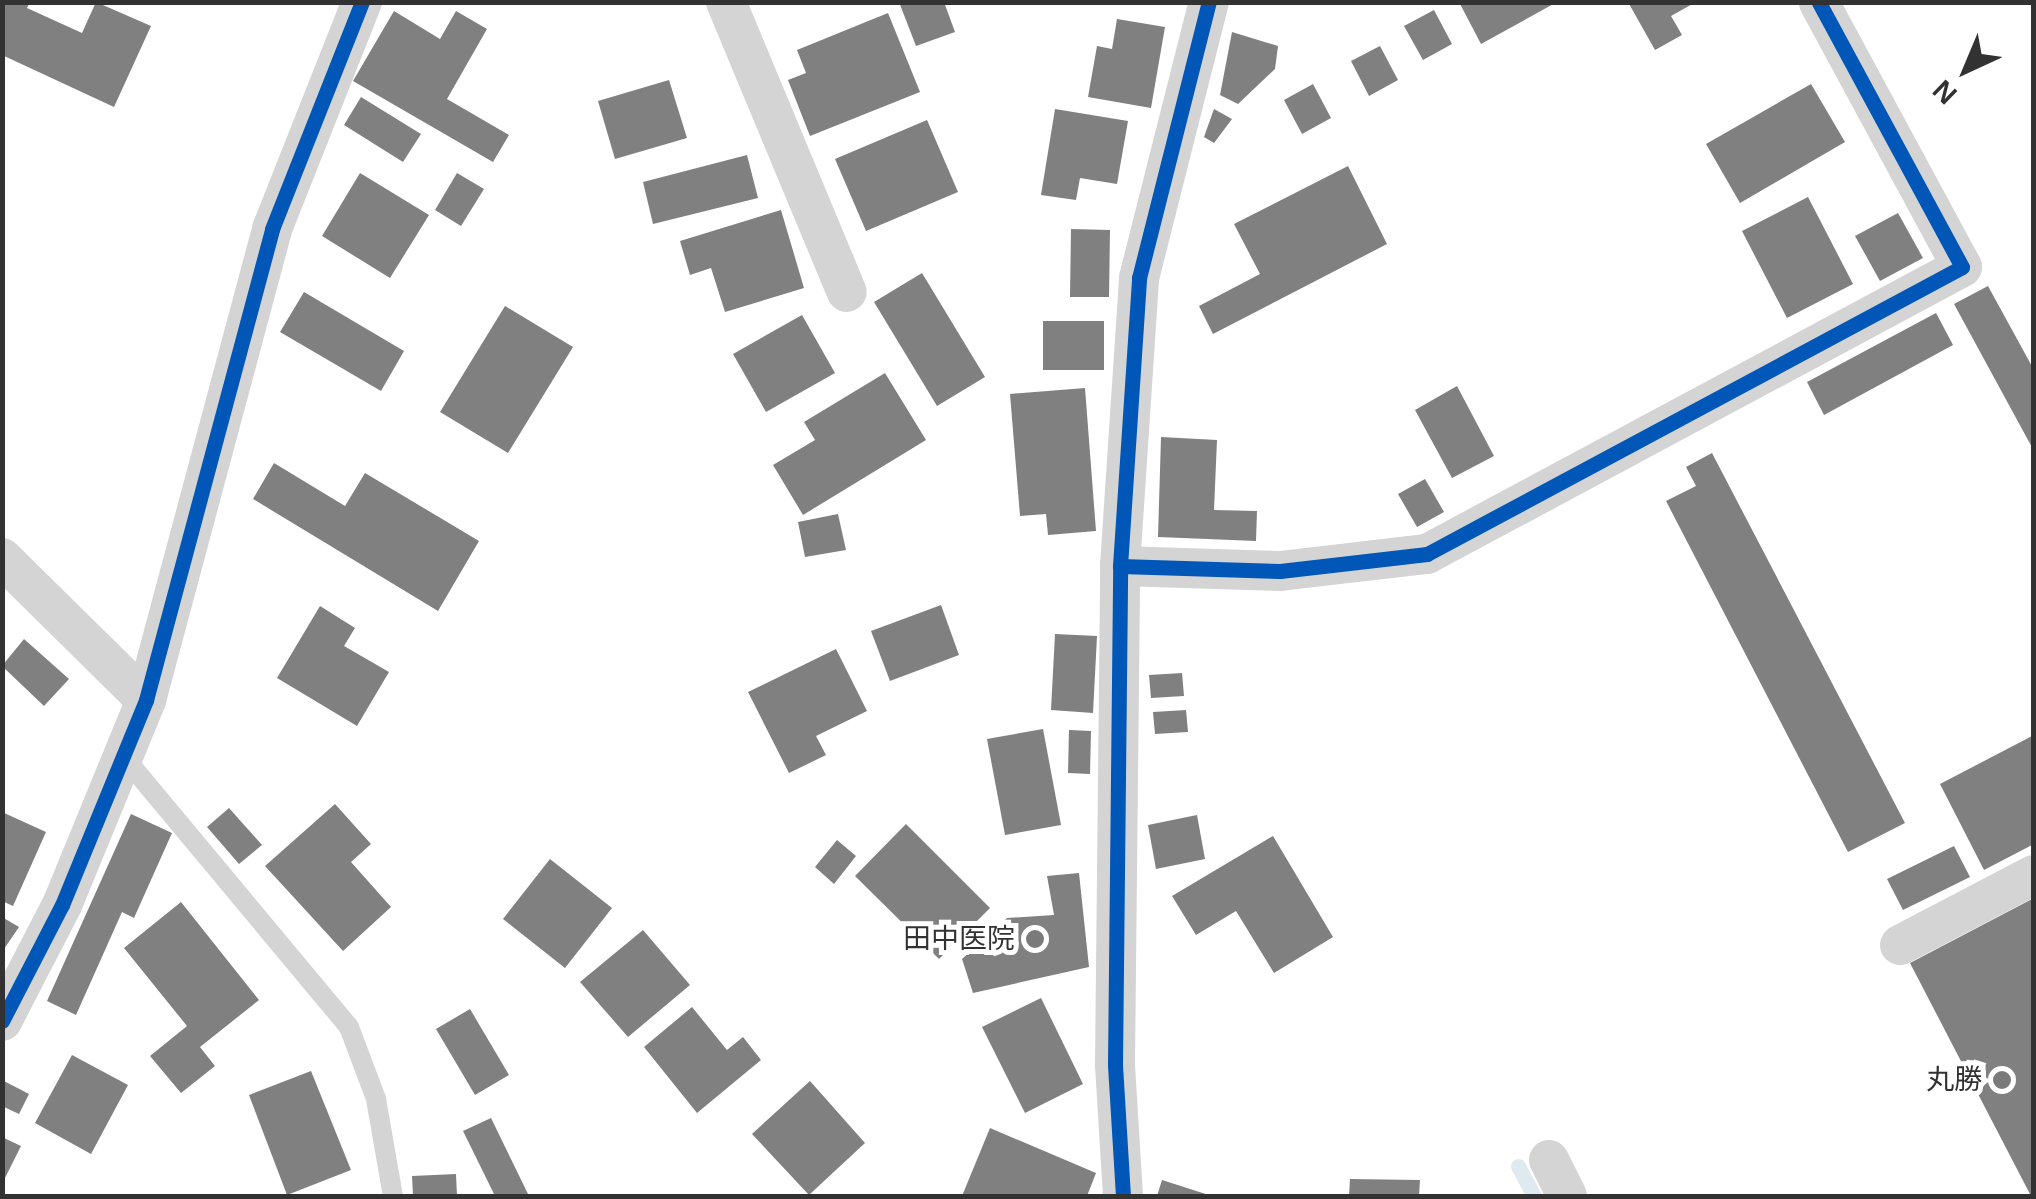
<!DOCTYPE html>
<meta charset="utf-8">
<style>
body{margin:0}
#map{position:relative;width:2036px;height:1199px;overflow:hidden;background:#fff;font-family:Helvetica,"Noto Sans JP",sans-serif}
div>[style]{position:absolute}
.stream>*{height:15px;margin:-7.5px;padding:0 7.5px;transform-origin:7.5px;border-radius:7.5px;background:#dfe9f0}
.building>*{inset:0;background:#808080}
.service>*{height:20px;margin:-10px;padding:0 10px;transform-origin:10px;border-radius:10px;background:#d4d4d4}
.minor>*{height:40px;margin:-20px;padding:0 20px;transform-origin:20px;border-radius:20px;background:#d4d4d4}
.cycleway>*{height:15px;margin:-7.5px;padding:0 7.5px;transform-origin:7.5px;border-radius:7.5px;background:#0057b8}
.dots>*{width:28px;height:28px;translate:-50% -50%;box-sizing:border-box;border:5px solid #fff;border-radius:50%}
span{translate:-50% -50%;white-space:nowrap;text-align:center;line-height:1.15;-webkit-text-stroke:10px #fff;paint-order:stroke}
.poi-label{font-size:28px;color:#323232}
.right{translate:-100% -50%;text-align:right}
.frame{position:absolute;inset:0;border:5px solid #323232;pointer-events:none}
.north{position:absolute;left:1916px;top:20px;width:100px;height:100px;-webkit-text-stroke:8px #fff;paint-order:stroke;rotate:224deg;font-size:28px;font-weight:700;line-height:40px;text-align:center;color:#323232}
.north::after{content:'';display:block;margin:auto;width:35px;height:45px;background:#323232;clip-path:polygon(50% 0,100% 100%,50% 72%,0 100%)}
</style>
<div id="map">
<div class="stream">
<div style="left:1518px;top:1166px;width:34px;rotate:62deg"></div>
</div>
<div class="building">
<div style="clip-path:polygon(2px 2px,30px 2px,27px 8px,82px 33px,96px 2px,151px 26px,114px 107px,2px 55px)"></div>
<div style="clip-path:polygon(899px 2px,944px 2px,955px 32px,916px 46px)"></div>
<div style="clip-path:polygon(1459px 2px,1557px 2px,1481px 44px)"></div>
<div style="clip-path:polygon(1628px 2px,1696px 2px,1671px 16px,1682px 35px,1655px 50px)"></div>
<div style="clip-path:polygon(1434px 10px,1452px 44px,1423px 60px,1404px 26px)"></div>
<div style="clip-path:polygon(394px 11px,440px 39px,456px 11px,487px 29px,447px 99px,509px 135px,493px 162px,353px 81px)"></div>
<div style="clip-path:polygon(888px 13px,920px 92px,810px 136px,788px 80px,806px 73px,797px 50px)"></div>
<div style="clip-path:polygon(1117px 19px,1165px 27px,1151px 108px,1088px 97px,1097px 46px,1112px 49px)"></div>
<div style="clip-path:polygon(1232px 32px,1278px 46px,1275px 69px,1238px 104px,1220px 95px)"></div>
<div style="clip-path:polygon(1380px 46px,1398px 80px,1369px 96px,1351px 61px)"></div>
<div style="clip-path:polygon(669px 80px,687px 138px,615px 159px,598px 101px)"></div>
<div style="clip-path:polygon(1313px 84px,1331px 118px,1302px 134px,1284px 100px)"></div>
<div style="clip-path:polygon(1811px 84px,1845px 142px,1740px 203px,1706px 144px)"></div>
<div style="clip-path:polygon(361px 97px,421px 134px,403px 162px,344px 125px)"></div>
<div style="clip-path:polygon(1055px 109px,1128px 121px,1117px 184px,1080px 178px,1076px 200px,1041px 195px)"></div>
<div style="clip-path:polygon(1214px 109px,1232px 119px,1214px 143px,1204px 137px)"></div>
<div style="clip-path:polygon(927px 120px,958px 192px,866px 231px,835px 159px)"></div>
<div style="clip-path:polygon(747px 155px,758px 198px,653px 224px,643px 182px)"></div>
<div style="clip-path:polygon(1348px 166px,1387px 244px,1213px 334px,1199px 306px,1260px 274px,1234px 224px)"></div>
<div style="clip-path:polygon(360px 173px,429px 215px,390px 278px,322px 236px)"></div>
<div style="clip-path:polygon(457px 173px,484px 189px,461px 226px,435px 210px)"></div>
<div style="clip-path:polygon(1808px 197px,1853px 284px,1787px 318px,1742px 231px)"></div>
<div style="clip-path:polygon(781px 210px,804px 288px,725px 312px,711px 268px,690px 275px,680px 241px)"></div>
<div style="clip-path:polygon(1898px 213px,1923px 258px,1880px 281px,1855px 236px)"></div>
<div style="clip-path:polygon(1071px 229px,1110px 230px,1109px 297px,1070px 297px)"></div>
<div style="clip-path:polygon(922px 273px,985px 377px,937px 406px,874px 302px)"></div>
<div style="clip-path:polygon(1988px 286px,2034px 370px,2034px 451px,1954px 304px)"></div>
<div style="clip-path:polygon(304px 292px,404px 351px,381px 391px,280px 332px)"></div>
<div style="clip-path:polygon(505px 306px,573px 347px,508px 453px,440px 412px)"></div>
<div style="clip-path:polygon(1936px 313px,1953px 345px,1824px 415px,1807px 382px)"></div>
<div style="clip-path:polygon(802px 315px,835px 373px,766px 412px,733px 354px)"></div>
<div style="clip-path:polygon(1043px 321px,1104px 321px,1104px 370px,1043px 370px)"></div>
<div style="clip-path:polygon(885px 373px,926px 440px,803px 515px,773px 465px,815px 440px,804px 422px)"></div>
<div style="clip-path:polygon(1457px 386px,1494px 456px,1452px 478px,1415px 410px)"></div>
<div style="clip-path:polygon(1085px 388px,1096px 531px,1048px 535px,1046px 514px,1020px 516px,1010px 394px)"></div>
<div style="clip-path:polygon(1161px 437px,1217px 440px,1214px 510px,1257px 511px,1256px 541px,1158px 537px)"></div>
<div style="clip-path:polygon(1712px 453px,1905px 823px,1848px 852px,1666px 501px,1696px 486px,1686px 467px)"></div>
<div style="clip-path:polygon(274px 463px,345px 506px,365px 473px,479px 541px,438px 611px,253px 499px)"></div>
<div style="clip-path:polygon(1425px 479px,1444px 512px,1417px 527px,1398px 494px)"></div>
<div style="clip-path:polygon(838px 514px,846px 550px,805px 557px,798px 522px)"></div>
<div style="clip-path:polygon(941px 605px,959px 655px,890px 681px,871px 631px)"></div>
<div style="clip-path:polygon(320px 606px,355px 628px,344px 646px,389px 672px,357px 726px,277px 678px)"></div>
<div style="clip-path:polygon(1055px 634px,1097px 636px,1093px 713px,1051px 710px)"></div>
<div style="clip-path:polygon(24px 639px,69px 679px,44px 706px,2px 666px)"></div>
<div style="clip-path:polygon(836px 649px,867px 711px,816px 736px,826px 755px,789px 773px,748px 692px)"></div>
<div style="clip-path:polygon(1182px 673px,1184px 696px,1151px 698px,1149px 675px)"></div>
<div style="clip-path:polygon(1186px 710px,1188px 732px,1155px 734px,1153px 712px)"></div>
<div style="clip-path:polygon(1043px 729px,1061px 825px,1005px 835px,987px 739px)"></div>
<div style="clip-path:polygon(1069px 730px,1091px 731px,1090px 774px,1068px 773px)"></div>
<div style="clip-path:polygon(2034px 735px,2034px 844px,1984px 870px,1940px 784px)"></div>
<div style="clip-path:polygon(335px 804px,371px 844px,351px 862px,391px 907px,343px 951px,265px 866px)"></div>
<div style="clip-path:polygon(229px 808px,262px 845px,239px 864px,207px 827px)"></div>
<div style="clip-path:polygon(2px 812px,46px 832px,13px 906px,2px 901px)"></div>
<div style="clip-path:polygon(131px 814px,172px 833px,134px 918px,122px 912px,76px 1015px,47px 1001px)"></div>
<div style="clip-path:polygon(1197px 815px,1205px 859px,1156px 869px,1148px 825px)"></div>
<div style="clip-path:polygon(906px 824px,990px 908px,939px 959px,855px 876px)"></div>
<div style="clip-path:polygon(1273px 836px,1333px 937px,1274px 973px,1236px 911px,1196px 935px,1172px 896px)"></div>
<div style="clip-path:polygon(837px 840px,856px 856px,834px 884px,815px 867px)"></div>
<div style="clip-path:polygon(1954px 846px,1970px 877px,1903px 910px,1887px 879px)"></div>
<div style="clip-path:polygon(550px 859px,612px 908px,565px 968px,503px 919px)"></div>
<div style="clip-path:polygon(1079px 873px,1089px 967px,973px 993px,962px 959px,1007px 918px,1054px 915px,1047px 876px)"></div>
<div style="clip-path:polygon(2034px 898px,2034px 1196px,2031px 1196px,1910px 963px)"></div>
<div style="clip-path:polygon(181px 902px,259px 1000px,200px 1047px,215px 1066px,181px 1093px,150px 1056px,187px 1026px,124px 948px)"></div>
<div style="clip-path:polygon(2px 917px,19px 927px,2px 952px)"></div>
<div style="clip-path:polygon(643px 930px,690px 985px,628px 1037px,580px 982px)"></div>
<div style="clip-path:polygon(1041px 998px,1083px 1084px,1025px 1113px,982px 1027px)"></div>
<div style="clip-path:polygon(692px 1007px,727px 1050px,743px 1037px,761px 1060px,697px 1113px,644px 1047px)"></div>
<div style="clip-path:polygon(470px 1009px,509px 1075px,475px 1095px,436px 1029px)"></div>
<div style="clip-path:polygon(72px 1055px,128px 1085px,91px 1154px,35px 1123px)"></div>
<div style="clip-path:polygon(311px 1071px,351px 1170px,287px 1195px,249px 1095px)"></div>
<div style="clip-path:polygon(2px 1080px,29px 1094px,19px 1114px,2px 1106px)"></div>
<div style="clip-path:polygon(810px 1081px,865px 1143px,809px 1195px,752px 1134px)"></div>
<div style="clip-path:polygon(491px 1118px,529px 1196px,495px 1196px,463px 1131px)"></div>
<div style="clip-path:polygon(990px 1128px,1096px 1173px,1087px 1196px,962px 1196px)"></div>
<div style="clip-path:polygon(2px 1137px,21px 1146px,2px 1184px)"></div>
<div style="clip-path:polygon(456px 1174px,457px 1196px,413px 1196px,412px 1176px)"></div>
<div style="clip-path:polygon(1350px 1179px,1420px 1180px,1419px 1196px,1349px 1196px)"></div>
<div style="clip-path:polygon(1162px 1180px,1212px 1196px,1157px 1196px)"></div>
</div>
<div class="service">
<div style="left:124px;top:757px;width:351px;rotate:50.2deg"></div>
<div style="left:349px;top:1027px;width:77px;rotate:69.4deg"></div>
<div style="left:376px;top:1099px;width:98px;rotate:80.1deg"></div>
</div>
<div class="minor">
<div style="left:726px;top:2px;width:314px;rotate:67.4deg"></div>
<div style="left:2px;top:558px;width:202px;rotate:44.6deg"></div>
<div style="left:1120px;top:566px;width:160px;rotate:1.8deg"></div>
<div style="left:1280px;top:571px;width:148px;rotate:-6.6deg"></div>
<div style="left:1427px;top:554px;width:607px;rotate:-28.21deg"></div>
<div style="left:1962px;top:267px;width:301px;rotate:-118.4deg"></div>
<div style="left:1900px;top:945px;width:151px;rotate:-27.6deg"></div>
<div style="left:2px;top:1021px;width:131px;rotate:-62.7deg"></div>
<div style="left:62px;top:905px;width:222px;rotate:-67.7deg"></div>
<div style="left:146px;top:700px;width:488px;rotate:-75deg"></div>
<div style="left:272px;top:229px;width:244px;rotate:-68.4deg"></div>
<div style="left:1549px;top:1160px;width:40px;rotate:63.4deg"></div>
<div style="left:1123px;top:1196px;width:132px;rotate:-93.5deg"></div>
<div style="left:1115px;top:1064px;width:498px;rotate:-89.4deg"></div>
<div style="left:1120px;top:566px;width:289px;rotate:-86.2deg"></div>
<div style="left:1139px;top:278px;width:285px;rotate:-75.8deg"></div>
</div>
<div class="cycleway">
<div style="left:1120px;top:566px;width:160px;rotate:1.8deg"></div>
<div style="left:1280px;top:571px;width:148px;rotate:-6.6deg"></div>
<div style="left:1427px;top:554px;width:607px;rotate:-28.21deg"></div>
<div style="left:1962px;top:267px;width:301px;rotate:-118.4deg"></div>
<div style="left:2px;top:1021px;width:131px;rotate:-62.7deg"></div>
<div style="left:62px;top:905px;width:222px;rotate:-67.7deg"></div>
<div style="left:146px;top:700px;width:488px;rotate:-75deg"></div>
<div style="left:272px;top:229px;width:244px;rotate:-68.4deg"></div>
<div style="left:1123px;top:1196px;width:132px;rotate:-93.5deg"></div>
<div style="left:1115px;top:1064px;width:498px;rotate:-89.4deg"></div>
<div style="left:1120px;top:566px;width:289px;rotate:-86.2deg"></div>
<div style="left:1139px;top:278px;width:285px;rotate:-75.8deg"></div>
</div>
<div class="dots">
<div style="left:1035px;top:939px;background:#7a7a7a"></div>
<div style="left:2002px;top:1080px;background:#7a7a7a"></div>
</div>
<div class="poi-label">
<span class="right" style="left:1015px;top:939px">田中医院</span>
<span class="right" style="left:1982px;top:1080px">丸勝</span>
</div>
<div class="frame"></div>
<div class="north">N</div>
</div>
